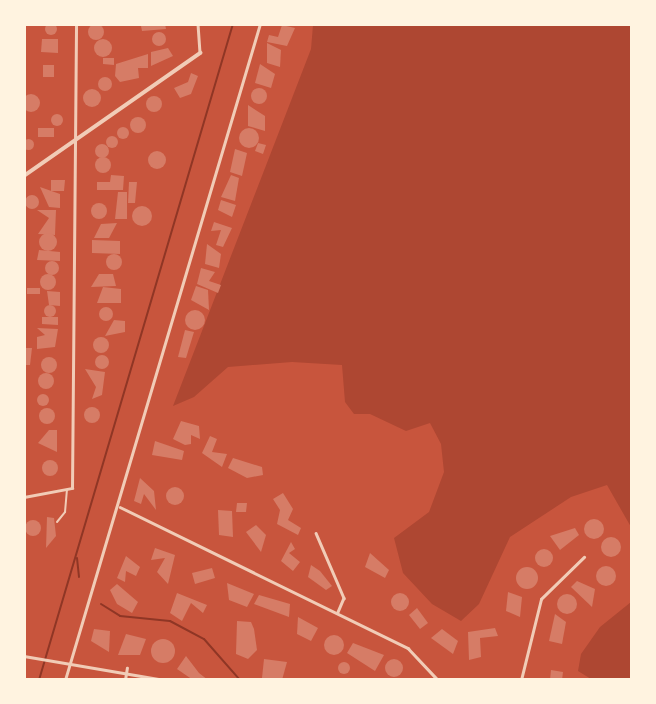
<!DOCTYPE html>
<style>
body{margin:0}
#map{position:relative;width:656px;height:704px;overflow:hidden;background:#c8553d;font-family:Figtree,sans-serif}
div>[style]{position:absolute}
.green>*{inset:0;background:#ae4732}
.stream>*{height:2px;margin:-1px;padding:0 1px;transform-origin:1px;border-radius:1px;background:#8f3625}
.building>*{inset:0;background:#d67c66}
.round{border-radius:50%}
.service>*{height:2px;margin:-1px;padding:0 1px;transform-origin:1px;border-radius:1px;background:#f1ccb7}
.minor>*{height:2.5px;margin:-1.25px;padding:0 1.25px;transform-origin:1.25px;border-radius:1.25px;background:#f1ccb7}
.tertiary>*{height:3.5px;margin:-1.75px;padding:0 1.75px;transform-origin:1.75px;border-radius:1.75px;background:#f1ccb7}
span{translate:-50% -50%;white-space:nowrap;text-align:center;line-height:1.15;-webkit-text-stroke:7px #fff3e0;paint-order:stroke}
.frame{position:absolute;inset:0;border:26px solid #fff3e0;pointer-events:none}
</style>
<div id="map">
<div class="green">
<div style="clip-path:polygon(313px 25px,631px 25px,631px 527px,607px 485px,571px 497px,510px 537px,479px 604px,461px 621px,432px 604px,403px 573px,394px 538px,429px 512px,444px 472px,441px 444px,430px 423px,406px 431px,370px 414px,354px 414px,345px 402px,342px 365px,292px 362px,228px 367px,194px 397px,173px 406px,311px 49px)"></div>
<div style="clip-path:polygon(631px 577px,631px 679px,591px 679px,578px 671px,581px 654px,600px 627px,631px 602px)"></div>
</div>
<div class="stream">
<div style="left:77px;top:558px;width:19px;rotate:84deg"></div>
<div style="left:101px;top:604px;width:22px;rotate:32deg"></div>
<div style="left:120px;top:616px;width:50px;rotate:5.7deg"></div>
<div style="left:170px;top:621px;width:38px;rotate:28deg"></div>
<div style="left:204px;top:639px;width:55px;rotate:48.7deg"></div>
<div style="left:39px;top:680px;width:684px;rotate:-73.53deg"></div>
</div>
<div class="building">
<div class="round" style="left:45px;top:23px;width:12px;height:12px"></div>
<div style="clip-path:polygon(165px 24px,166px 29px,142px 31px,141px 26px)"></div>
<div class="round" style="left:88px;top:24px;width:16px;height:16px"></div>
<div style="clip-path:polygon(282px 25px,295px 28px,287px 46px,267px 42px,269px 35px,278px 37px)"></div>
<div class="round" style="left:152px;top:32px;width:14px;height:14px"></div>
<div style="clip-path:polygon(42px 39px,58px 39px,58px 53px,41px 52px)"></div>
<div class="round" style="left:94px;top:39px;width:18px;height:18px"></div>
<div style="clip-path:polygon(267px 43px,281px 50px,280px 67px,267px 63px)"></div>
<div style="clip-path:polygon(168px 48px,173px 56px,151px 66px,151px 52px)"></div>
<div style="clip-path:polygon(148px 54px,148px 68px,138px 68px,139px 78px,120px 82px,115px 76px,116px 64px)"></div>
<div style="clip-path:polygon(103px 58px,114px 58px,114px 65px,103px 64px)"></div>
<div style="clip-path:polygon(260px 64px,275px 74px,271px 88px,255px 83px)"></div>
<div style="clip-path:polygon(43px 65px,54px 65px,54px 77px,43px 77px)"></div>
<div style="clip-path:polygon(191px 73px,198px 76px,191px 94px,180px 98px,174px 88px,188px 82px)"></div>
<div class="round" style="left:98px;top:77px;width:14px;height:14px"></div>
<div class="round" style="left:251px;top:88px;width:16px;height:16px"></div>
<div class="round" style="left:83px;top:89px;width:18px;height:18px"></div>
<div class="round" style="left:22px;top:94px;width:18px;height:18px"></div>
<div class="round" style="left:146px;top:96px;width:16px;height:16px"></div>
<div style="clip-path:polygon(248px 105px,265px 116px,265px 131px,248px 126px)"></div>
<div class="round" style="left:51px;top:114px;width:12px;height:12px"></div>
<div class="round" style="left:130px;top:117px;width:16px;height:16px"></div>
<div class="round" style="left:117px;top:127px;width:12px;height:12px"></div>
<div style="clip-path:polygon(38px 128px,54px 128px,54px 137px,38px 137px)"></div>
<div class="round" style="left:239px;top:128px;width:20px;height:20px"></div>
<div class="round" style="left:106px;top:136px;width:12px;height:12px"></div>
<div class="round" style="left:22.5px;top:138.5px;width:11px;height:11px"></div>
<div style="clip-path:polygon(258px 143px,266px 145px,263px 154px,255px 151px)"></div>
<div class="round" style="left:95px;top:144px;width:14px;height:14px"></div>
<div style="clip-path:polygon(235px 149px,247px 153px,242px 176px,230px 172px)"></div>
<div class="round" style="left:148px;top:151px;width:18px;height:18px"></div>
<div class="round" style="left:95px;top:157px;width:16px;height:16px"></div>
<div style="clip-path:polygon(111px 175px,124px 176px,123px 190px,97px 190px,97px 182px,110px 182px)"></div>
<div style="clip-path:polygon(231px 175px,239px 178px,235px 201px,221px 197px)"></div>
<div style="clip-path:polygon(51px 180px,65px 180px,64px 191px,51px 191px)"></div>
<div style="clip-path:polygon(129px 182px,137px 182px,135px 203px,128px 203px)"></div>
<div style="clip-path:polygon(40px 187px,60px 194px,60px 208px,49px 207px)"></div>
<div style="clip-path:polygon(118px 192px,127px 192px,127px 219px,115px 219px)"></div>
<div class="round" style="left:25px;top:195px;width:14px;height:14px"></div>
<div style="clip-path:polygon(221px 200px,236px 205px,232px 217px,218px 210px)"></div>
<div class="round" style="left:91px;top:203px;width:16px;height:16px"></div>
<div class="round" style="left:132px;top:206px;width:20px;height:20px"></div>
<div style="clip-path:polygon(37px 210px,56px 210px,55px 235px,38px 234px,49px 218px)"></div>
<div style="clip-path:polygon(214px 222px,232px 228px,223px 247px,216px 245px,221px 230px,211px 231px)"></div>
<div style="clip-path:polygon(117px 223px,109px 238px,94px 238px,101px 224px)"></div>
<div class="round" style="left:39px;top:233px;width:18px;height:18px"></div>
<div style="clip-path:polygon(92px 240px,120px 241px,120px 254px,92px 253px)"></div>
<div style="clip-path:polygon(207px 244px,221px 254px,219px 268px,205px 264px)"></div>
<div style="clip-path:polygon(39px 250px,60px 252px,60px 261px,37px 260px)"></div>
<div class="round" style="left:106px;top:254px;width:16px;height:16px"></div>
<div class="round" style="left:45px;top:261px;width:14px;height:14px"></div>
<div style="clip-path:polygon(201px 268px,215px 272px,209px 281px,221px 285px,218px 293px,197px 284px)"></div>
<div style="clip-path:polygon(99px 274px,113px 274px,116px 286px,91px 287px)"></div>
<div class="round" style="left:40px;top:274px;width:16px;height:16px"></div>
<div style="clip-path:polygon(196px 286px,208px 290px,209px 310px,191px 300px)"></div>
<div style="clip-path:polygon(103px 287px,121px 289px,121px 303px,97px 303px)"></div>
<div style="clip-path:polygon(27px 288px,40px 288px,40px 294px,27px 294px)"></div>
<div style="clip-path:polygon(47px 291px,60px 292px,60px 306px,49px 305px)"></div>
<div class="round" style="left:44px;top:305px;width:12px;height:12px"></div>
<div class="round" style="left:99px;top:307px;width:14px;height:14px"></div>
<div class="round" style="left:185px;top:310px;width:20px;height:20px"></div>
<div style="clip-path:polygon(42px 317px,58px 317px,58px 325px,42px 324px)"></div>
<div style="clip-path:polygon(114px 320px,125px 321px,125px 332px,105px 336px)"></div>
<div style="clip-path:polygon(37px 328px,58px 329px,55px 347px,37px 349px,37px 337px,45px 335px)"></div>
<div style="clip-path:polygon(185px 330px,194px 332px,186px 358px,178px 357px)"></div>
<div class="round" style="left:93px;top:337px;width:16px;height:16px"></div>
<div style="clip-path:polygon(24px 348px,32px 348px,30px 365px,24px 365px)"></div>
<div class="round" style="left:95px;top:355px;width:14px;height:14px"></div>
<div class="round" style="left:41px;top:357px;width:16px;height:16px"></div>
<div style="clip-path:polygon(85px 369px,105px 372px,102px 395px,92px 399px,96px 387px)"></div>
<div class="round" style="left:38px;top:373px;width:16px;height:16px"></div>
<div class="round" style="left:37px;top:394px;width:12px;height:12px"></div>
<div class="round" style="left:84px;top:407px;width:16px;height:16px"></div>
<div class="round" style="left:39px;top:408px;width:16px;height:16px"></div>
<div style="clip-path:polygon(181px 421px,199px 426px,200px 439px,191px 435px,191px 444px,185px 445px,173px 439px)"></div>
<div style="clip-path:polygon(49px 430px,57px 430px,57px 452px,38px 443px)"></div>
<div style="clip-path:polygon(210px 436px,217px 439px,212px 452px,227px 454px,222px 467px,202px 453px)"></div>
<div style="clip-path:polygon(155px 441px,184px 451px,182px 460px,152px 455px)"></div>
<div style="clip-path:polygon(233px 458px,262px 467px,263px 475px,247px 478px,228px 468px)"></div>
<div class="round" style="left:42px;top:460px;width:16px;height:16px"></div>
<div style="clip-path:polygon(140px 478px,154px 491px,156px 510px,144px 494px,141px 504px,134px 501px)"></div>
<div class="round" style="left:166px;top:487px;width:18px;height:18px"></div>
<div style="clip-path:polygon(283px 493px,293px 509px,288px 520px,301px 528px,298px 535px,277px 524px,280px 510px,273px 499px)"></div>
<div style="clip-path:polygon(237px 503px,247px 503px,246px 512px,236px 512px)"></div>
<div style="clip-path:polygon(218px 510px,232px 511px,233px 537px,219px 535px)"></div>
<div style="clip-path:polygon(47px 517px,54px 518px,56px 536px,46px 548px)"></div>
<div class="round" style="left:584px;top:519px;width:20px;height:20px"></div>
<div class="round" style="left:25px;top:520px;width:16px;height:16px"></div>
<div style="clip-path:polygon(256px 525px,266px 535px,261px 552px,246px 532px)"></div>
<div style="clip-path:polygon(575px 528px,579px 535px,560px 550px,550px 536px)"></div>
<div class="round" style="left:601px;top:537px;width:20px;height:20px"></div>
<div style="clip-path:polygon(291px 542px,295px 549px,289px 553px,300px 562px,293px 571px,281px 561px)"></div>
<div style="clip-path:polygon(155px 548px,175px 555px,168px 584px,157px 572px,165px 558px,151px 560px)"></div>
<div class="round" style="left:535px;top:549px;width:18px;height:18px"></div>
<div style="clip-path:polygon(370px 553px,389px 570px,385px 578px,365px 567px)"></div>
<div style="clip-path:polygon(126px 556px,140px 567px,136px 576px,126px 571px,125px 582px,117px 578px)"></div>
<div style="clip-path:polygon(311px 565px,320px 571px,332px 586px,326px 590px,308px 577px)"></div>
<div class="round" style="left:596px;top:566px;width:20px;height:20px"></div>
<div class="round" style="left:516px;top:567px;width:22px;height:22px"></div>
<div style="clip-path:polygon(212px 568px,215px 578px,195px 584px,192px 573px)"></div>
<div style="clip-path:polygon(577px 581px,595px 589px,592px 607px,571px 587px)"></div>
<div style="clip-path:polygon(227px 583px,254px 594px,247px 607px,229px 600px)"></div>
<div style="clip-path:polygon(117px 584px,138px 602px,132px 613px,117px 604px,110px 590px)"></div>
<div style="clip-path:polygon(508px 592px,522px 597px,520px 617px,506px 611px)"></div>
<div class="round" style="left:391px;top:593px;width:18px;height:18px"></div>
<div style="clip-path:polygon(177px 593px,207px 605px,203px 613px,191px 603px,182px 621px,170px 613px)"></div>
<div class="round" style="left:557px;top:594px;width:20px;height:20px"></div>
<div style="clip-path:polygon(259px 595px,290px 604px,289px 617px,254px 604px)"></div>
<div style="clip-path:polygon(417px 608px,428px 623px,420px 629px,409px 615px)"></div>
<div style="clip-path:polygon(555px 614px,566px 622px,562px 644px,549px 641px)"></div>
<div style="clip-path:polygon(298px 617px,318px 628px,311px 641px,297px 634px)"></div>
<div style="clip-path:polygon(237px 621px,251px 622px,254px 629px,257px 650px,248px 659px,236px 654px)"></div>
<div style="clip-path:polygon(495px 628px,498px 636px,480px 638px,481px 657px,469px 660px,468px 632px)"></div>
<div style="clip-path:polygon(94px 629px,110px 631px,109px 652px,91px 641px)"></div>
<div style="clip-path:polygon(442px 629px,458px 641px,453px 654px,431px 638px)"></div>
<div style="clip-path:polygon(126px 634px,146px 639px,140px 655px,118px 655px)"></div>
<div class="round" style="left:324px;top:635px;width:20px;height:20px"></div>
<div class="round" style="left:151px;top:639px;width:24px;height:24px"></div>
<div style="clip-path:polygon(353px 643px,384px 655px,375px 671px,347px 653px)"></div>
<div style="clip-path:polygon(186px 656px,199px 673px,208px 680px,193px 680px,177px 669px)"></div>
<div class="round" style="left:385px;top:659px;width:18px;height:18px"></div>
<div style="clip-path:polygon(264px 659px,287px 662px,282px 680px,262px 678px)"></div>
<div class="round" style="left:338px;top:662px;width:12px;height:12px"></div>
<div style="clip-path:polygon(551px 670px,563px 672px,562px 680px,550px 680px)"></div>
</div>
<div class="service">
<div style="left:57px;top:522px;width:13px;rotate:-51deg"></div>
<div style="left:65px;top:512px;width:22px;rotate:-85deg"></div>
</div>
<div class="minor">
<div style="left:198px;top:24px;width:29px;rotate:86deg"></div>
<div style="left:24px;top:497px;width:49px;rotate:-10.6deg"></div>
<div style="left:72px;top:488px;width:464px;rotate:-89.5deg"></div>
<div style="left:120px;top:507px;width:321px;rotate:26.1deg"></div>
<div style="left:408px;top:648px;width:44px;rotate:46.8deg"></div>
<div style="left:316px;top:533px;width:71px;rotate:66.7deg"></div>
<div style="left:344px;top:598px;width:15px;rotate:113deg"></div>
<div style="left:24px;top:656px;width:142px;rotate:9.7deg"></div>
<div style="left:65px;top:680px;width:684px;rotate:-73.45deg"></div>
<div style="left:125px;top:680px;width:12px;rotate:-81deg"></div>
<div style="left:521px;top:680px;width:83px;rotate:-76.1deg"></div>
<div style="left:541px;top:599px;width:60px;rotate:-44.3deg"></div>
</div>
<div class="tertiary">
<div style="left:24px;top:176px;width:215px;rotate:-34.9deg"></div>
</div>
<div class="frame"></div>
</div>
